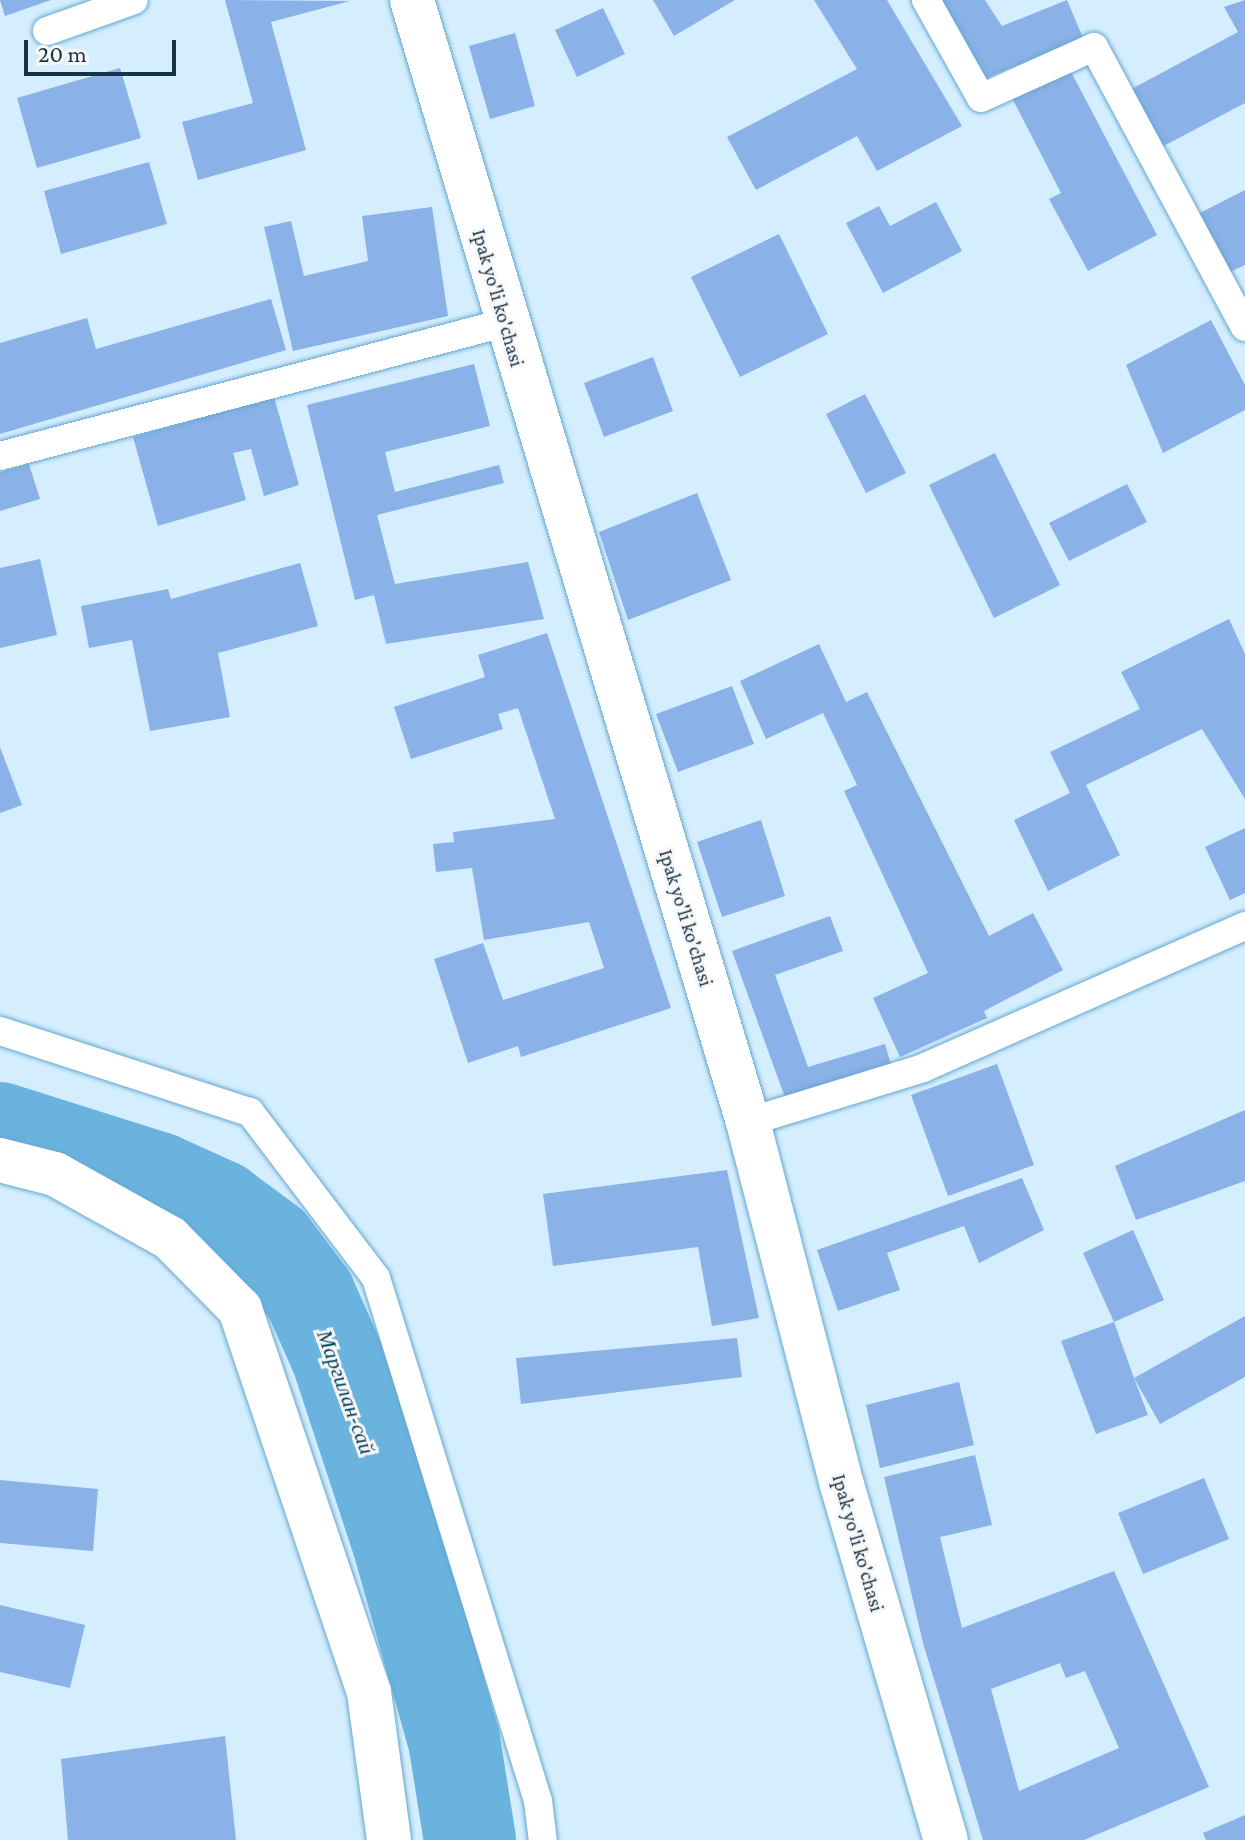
<!DOCTYPE html>
<meta charset="utf-8">
<style>
body{margin:0}
#map{position:relative;width:1245px;height:1840px;overflow:hidden;background:#d4eeff;font-family:"Crimson Pro",serif}
div>[style]{position:absolute}
.river>*{height:92px;margin:-46px;padding:0 46px;transform-origin:46px;border-radius:46px;background:#6bb3df}
.building>*{inset:0;background:#8ab1e8}
.roads{filter:drop-shadow(0 0 2px #65a7cf) drop-shadow(0 0 2px #65a7cf)}
.service>*{height:28px;margin:-14px;padding:0 14px;transform-origin:14px;border-radius:14px;background:#fff}
.minor>*{height:44px;margin:-22px;padding:0 22px;transform-origin:22px;border-radius:22px;background:#fff}
.secondary>*{height:44px;margin:-22px;padding:0 22px;transform-origin:22px;border-radius:22px;background:#fff}
span{translate:-50% -50%;white-space:nowrap;text-align:center;line-height:1.15;-webkit-text-stroke:6px #f7f7f7;paint-order:stroke}
.street-label{font-size:20px;color:#163243}
.water-label{font-size:22px;color:#003e5b;font-style:italic}
.scale{position:absolute;left:24px;top:40px;width:152px;height:36px;box-sizing:border-box;border:4px solid #163243;border-top:0;padding-left:10px;font-size:24px;line-height:28px;white-space:nowrap;color:#163243;-webkit-text-stroke:6px #f7f7f7;paint-order:stroke}
</style>
<div id="map">
<div class="river">
<div style="left:0;top:1128px;width:166px;rotate:17.6deg"></div>
<div style="left:158px;top:1178px;width:68px;rotate:24.3deg"></div>
<div style="left:220px;top:1206px;width:64px;rotate:36.7deg"></div>
<div style="left:271px;top:1244px;width:65px;rotate:53.1deg"></div>
<div style="left:310px;top:1296px;width:67px;rotate:66.1deg"></div>
<div style="left:337px;top:1357px;width:199px;rotate:71.8deg"></div>
<div style="left:399px;top:1546px;width:202px;rotate:74.2deg"></div>
<div style="left:454px;top:1740px;width:101px;rotate:80.9deg"></div>
</div>
<div class="building">
<div style="clip-path:polygon(0 0,51px 0,5px 16px)"></div>
<div style="clip-path:polygon(225px 0,350px 1px,271px 22px,306px 150px,198px 180px,182px 122px,253px 103px)"></div>
<div style="clip-path:polygon(653px 0,735px 0,674px 36px)"></div>
<div style="clip-path:polygon(814px 0,887px 0,962px 126px,877px 171px,857px 136px,756px 190px,727px 137px,857px 69px)"></div>
<div style="clip-path:polygon(942px 0,985px 0,1002px 26px,1067px 0,1083px 38px,986px 78px)"></div>
<div style="clip-path:polygon(1245px 0,1245px 103px,1156px 150px,1126px 92px,1238px 32px,1224px 7px)"></div>
<div style="clip-path:polygon(603px 8px,625px 54px,577px 77px,555px 30px)"></div>
<div style="clip-path:polygon(515px 33px,535px 106px,490px 119px,469px 46px)"></div>
<div style="clip-path:polygon(120px 68px,141px 138px,37px 168px,17px 98px)"></div>
<div style="clip-path:polygon(1069px 68px,1157px 235px,1088px 271px,1049px 199px,1061px 193px,1012px 98px)"></div>
<div style="clip-path:polygon(149px 162px,167px 224px,61px 254px,44px 191px)"></div>
<div style="clip-path:polygon(1245px 190px,1245px 265px,1226px 274px,1196px 215px)"></div>
<div style="clip-path:polygon(936px 202px,962px 251px,883px 293px,846px 223px,879px 206px,890px 226px)"></div>
<div style="clip-path:polygon(432px 207px,448px 316px,293px 351px,264px 227px,291px 221px,304px 276px,368px 261px,362px 216px)"></div>
<div style="clip-path:polygon(779px 234px,828px 334px,740px 377px,691px 277px)"></div>
<div style="clip-path:polygon(271px 299px,286px 350px,0 434px,0 343px,87px 318px,96px 349px)"></div>
<div style="clip-path:polygon(1211px 320px,1245px 385px,1245px 410px,1163px 453px,1126px 365px)"></div>
<div style="clip-path:polygon(653px 357px,673px 411px,604px 437px,584px 383px)"></div>
<div style="clip-path:polygon(474px 364px,490px 426px,385px 452px,395px 492px,499px 465px,504px 483px,377px 515px,395px 584px,528px 562px,544px 619px,386px 644px,374px 595px,355px 600px,307px 405px)"></div>
<div style="clip-path:polygon(865px 394px,906px 473px,866px 493px,826px 414px)"></div>
<div style="clip-path:polygon(274px 397px,299px 485px,264px 496px,251px 449px,233px 453px,246px 500px,158px 526px,133px 437px)"></div>
<div style="clip-path:polygon(995px 453px,1060px 585px,994px 618px,929px 485px)"></div>
<div style="clip-path:polygon(29px 464px,40px 499px,0 511px,0 472px)"></div>
<div style="clip-path:polygon(1127px 484px,1147px 522px,1069px 561px,1049px 523px)"></div>
<div style="clip-path:polygon(697px 493px,731px 580px,628px 620px,599px 532px)"></div>
<div style="clip-path:polygon(40px 559px,57px 635px,0 648px,0 568px)"></div>
<div style="clip-path:polygon(300px 563px,318px 626px,218px 653px,230px 717px,150px 731px,132px 640px,89px 648px,81px 606px,168px 589px,171px 599px)"></div>
<div style="clip-path:polygon(1229px 619px,1245px 654px,1245px 799px,1202px 729px,1086px 785px,1120px 855px,1048px 891px,1014px 820px,1070px 793px,1050px 752px,1140px 709px,1121px 672px)"></div>
<div style="clip-path:polygon(547px 633px,671px 1008px,521px 1057px,518px 1046px,468px 1063px,434px 959px,483px 943px,503px 1000px,604px 968px,589px 922px,484px 940px,472px 868px,436px 872px,433px 844px,454px 842px,453px 832px,555px 819px,518px 708px,498px 714px,503px 729px,411px 759px,394px 707px,485px 677px,478px 655px)"></div>
<div style="clip-path:polygon(819px 644px,846px 702px,867px 692px,989px 936px,1033px 913px,1063px 970px,984px 1011px,987px 1018px,900px 1057px,873px 998px,928px 973px,844px 791px,857px 785px,823px 713px,766px 739px,740px 681px)"></div>
<div style="clip-path:polygon(732px 686px,754px 744px,678px 772px,656px 714px)"></div>
<div style="clip-path:polygon(0 747px,22px 805px,0 813px)"></div>
<div style="clip-path:polygon(761px 820px,785px 896px,722px 917px,697px 842px)"></div>
<div style="clip-path:polygon(1245px 828px,1245px 893px,1230px 900px,1205px 847px)"></div>
<div style="clip-path:polygon(830px 916px,843px 951px,775px 975px,808px 1067px,885px 1044px,893px 1071px,787px 1103px,732px 951px)"></div>
<div style="clip-path:polygon(997px 1064px,1034px 1165px,948px 1196px,911px 1095px)"></div>
<div style="clip-path:polygon(1245px 1110px,1245px 1181px,1136px 1220px,1115px 1166px)"></div>
<div style="clip-path:polygon(727px 1170px,759px 1318px,712px 1326px,698px 1247px,553px 1266px,543px 1194px)"></div>
<div style="clip-path:polygon(1022px 1178px,1044px 1230px,979px 1263px,964px 1226px,887px 1253px,900px 1290px,838px 1311px,817px 1250px)"></div>
<div style="clip-path:polygon(1133px 1230px,1164px 1300px,1114px 1322px,1134px 1378px,1245px 1316px,1245px 1377px,1160px 1424px,1134px 1378px,1148px 1415px,1096px 1434px,1061px 1341px,1114px 1322px,1083px 1253px)"></div>
<div style="clip-path:polygon(737px 1338px,742px 1377px,521px 1404px,516px 1358px)"></div>
<div style="clip-path:polygon(959px 1382px,974px 1445px,880px 1468px,866px 1405px)"></div>
<div style="clip-path:polygon(evenodd,975px 1455px,992px 1525px,940px 1537px,962px 1628px,1114px 1571px,1209px 1787px,1084px 1840px,983px 1840px,923px 1643px,884px 1477px,975px 1455px,1060px 1663px,1066px 1678px,1085px 1671px,1119px 1748px,1019px 1791px,991px 1689px,1060px 1663px)"></div>
<div style="clip-path:polygon(1204px 1478px,1229px 1539px,1143px 1574px,1118px 1513px)"></div>
<div style="clip-path:polygon(0 1480px,98px 1489px,93px 1551px,0 1543px)"></div>
<div style="clip-path:polygon(0 1605px,85px 1625px,70px 1688px,0 1672px)"></div>
<div style="clip-path:polygon(225px 1736px,236px 1840px,68px 1840px,61px 1759px)"></div>
<div style="clip-path:polygon(1245px 1815px,1245px 1840px,1206px 1840px,1203px 1833px)"></div>
</div>
<div class="roads">
<div class="service">
<div style="left:926px;top:0;width:112px;rotate:60.7deg"></div>
<div style="left:981px;top:98px;width:124px;rotate:-24.3deg"></div>
<div style="left:1094px;top:47px;width:318px;rotate:61.7deg"></div>
<div style="left:47px;top:31px;width:92px;rotate:-19.6deg"></div>
<div style="left:0;top:456px;width:521px;rotate:-14.78deg"></div>
<div style="left:0;top:1031px;width:263px;rotate:18deg"></div>
<div style="left:250px;top:1112px;width:208px;rotate:52.8deg"></div>
<div style="left:376px;top:1278px;width:548px;rotate:72.79deg"></div>
<div style="left:538px;top:1801px;width:39px;rotate:83deg"></div>
<div style="left:748px;top:1122px;width:183px;rotate:-17.1deg"></div>
<div style="left:923px;top:1068px;width:352px;rotate:-23.8deg"></div>
</div>
<div class="minor">
<div style="left:0;top:1160px;width:57px;rotate:14.3deg"></div>
<div style="left:55px;top:1174px;width:132px;rotate:29.1deg"></div>
<div style="left:170px;top:1238px;width:100px;rotate:45.4deg"></div>
<div style="left:240px;top:1309px;width:404px;rotate:71.4deg"></div>
<div style="left:369px;top:1692px;width:149px;rotate:82.3deg"></div>
</div>
<div class="secondary">
<div style="left:412px;top:0;width:1171px;rotate:73.33deg"></div>
<div style="left:748px;top:1122px;width:375px;rotate:75.5deg"></div>
<div style="left:842px;top:1485px;width:370px;rotate:73.7deg"></div>
</div>
</div>
<div class="street-label">
<span style="left:498px;top:298px;rotate:74deg">Ipak yo'li ko'chasi</span>
<span style="left:686px;top:918px;rotate:73deg">Ipak yo'li ko'chasi</span>
<span style="left:858px;top:1543px;rotate:74deg">Ipak yo'li ko'chasi</span>
</div>
<div class="water-label">
<span style="left:346px;top:1392px;rotate:70deg">Маргилан-сай</span>
</div>
<div class="scale">20 m</div>
</div>
